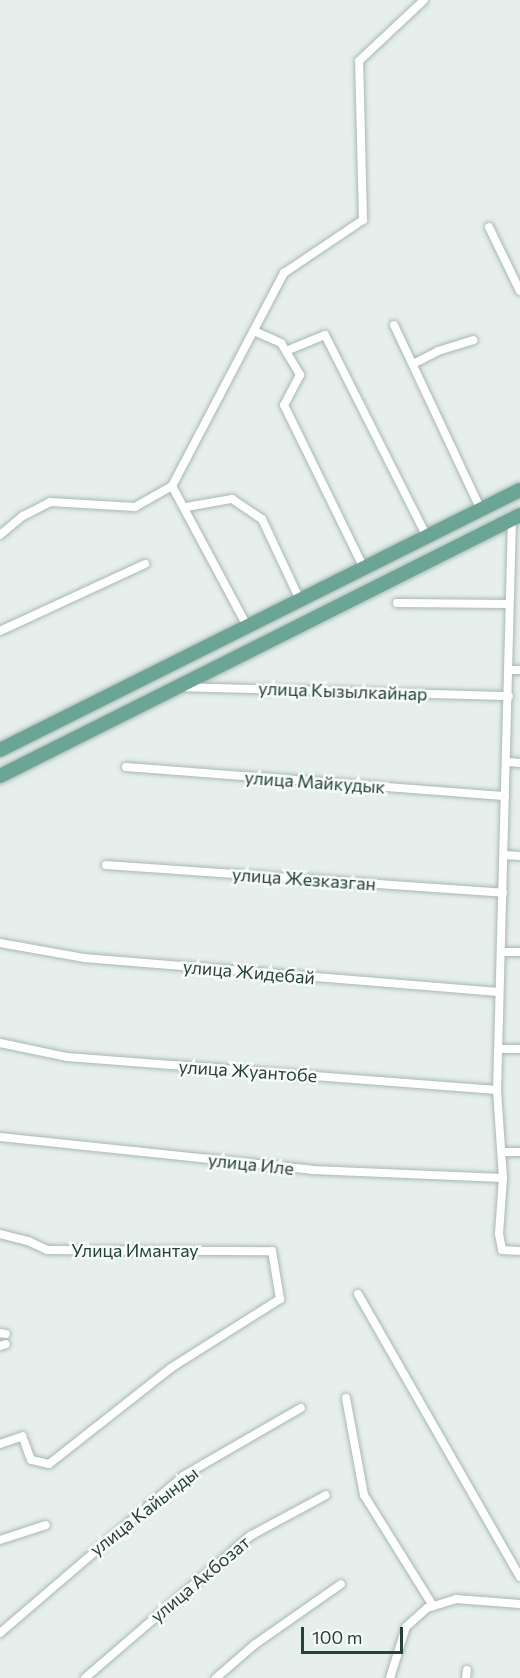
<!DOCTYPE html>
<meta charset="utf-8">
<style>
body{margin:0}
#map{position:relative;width:520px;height:1678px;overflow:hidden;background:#e6efeb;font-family:Commissioner,sans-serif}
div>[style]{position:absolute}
.roads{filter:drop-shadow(0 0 2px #a8b8b2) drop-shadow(0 0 2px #a8b8b2)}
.minor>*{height:8px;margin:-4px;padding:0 4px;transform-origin:4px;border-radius:4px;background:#fff}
.primary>*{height:14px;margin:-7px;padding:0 7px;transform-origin:7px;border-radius:7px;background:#6aa596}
span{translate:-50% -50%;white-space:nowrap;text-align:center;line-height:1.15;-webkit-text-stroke:5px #f7fbf9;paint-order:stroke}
.street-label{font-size:18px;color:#24423a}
.scale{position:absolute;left:301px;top:1627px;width:102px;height:27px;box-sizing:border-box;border:3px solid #24423a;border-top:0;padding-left:8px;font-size:18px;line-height:21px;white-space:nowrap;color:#24423a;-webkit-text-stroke:4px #f7fbf9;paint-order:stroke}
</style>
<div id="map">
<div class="roads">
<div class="minor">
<div style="left:489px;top:227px;width:71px;rotate:64.2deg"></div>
<div style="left:394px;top:325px;width:204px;rotate:64.8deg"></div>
<div style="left:254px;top:331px;width:30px;rotate:24deg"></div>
<div style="left:281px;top:343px;width:37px;rotate:59deg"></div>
<div style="left:300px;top:375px;width:34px;rotate:118deg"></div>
<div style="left:284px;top:405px;width:182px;rotate:63.9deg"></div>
<div style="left:286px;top:351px;width:42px;rotate:-22.3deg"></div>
<div style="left:325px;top:335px;width:226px;rotate:63.2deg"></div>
<div style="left:413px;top:364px;width:28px;rotate:-27deg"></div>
<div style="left:438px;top:351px;width:37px;rotate:-17deg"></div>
<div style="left:172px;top:486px;width:159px;rotate:61.8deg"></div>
<div style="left:186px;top:507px;width:47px;rotate:-9.9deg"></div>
<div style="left:232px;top:499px;width:36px;rotate:34deg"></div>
<div style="left:262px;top:519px;width:89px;rotate:64.9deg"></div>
<div style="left:512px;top:519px;width:571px;rotate:91.5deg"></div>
<div style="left:497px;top:1090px;width:88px;rotate:86.1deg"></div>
<div style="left:503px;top:1178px;width:56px;rotate:94.1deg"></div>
<div style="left:499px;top:1234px;width:16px;rotate:79deg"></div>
<div style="left:502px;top:1250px;width:18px;rotate:3deg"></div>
<div style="left:0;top:535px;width:30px;rotate:-40deg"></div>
<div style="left:23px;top:516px;width:30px;rotate:-27deg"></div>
<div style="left:50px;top:502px;width:85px;rotate:3.4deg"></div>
<div style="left:135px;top:507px;width:43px;rotate:-29.6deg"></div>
<div style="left:172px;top:486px;width:241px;rotate:-62.3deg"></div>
<div style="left:284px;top:273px;width:95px;rotate:-33.9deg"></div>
<div style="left:363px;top:220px;width:159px;rotate:-91.4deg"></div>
<div style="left:359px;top:61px;width:89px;rotate:-43.2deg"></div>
<div style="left:397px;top:603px;width:112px;rotate:0.5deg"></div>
<div style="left:0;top:631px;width:160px;rotate:-24.8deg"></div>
<div style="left:509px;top:670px;width:11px"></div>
<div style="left:182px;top:687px;width:327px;rotate:1.6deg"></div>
<div style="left:508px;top:762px;width:12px;rotate:5deg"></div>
<div style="left:126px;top:767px;width:380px;rotate:4.4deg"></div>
<div style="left:505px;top:855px;width:15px;rotate:4deg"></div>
<div style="left:106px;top:865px;width:398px;rotate:4deg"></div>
<div style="left:0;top:943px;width:85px;rotate:10.1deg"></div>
<div style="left:84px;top:958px;width:416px;rotate:4.7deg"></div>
<div style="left:501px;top:952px;width:19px"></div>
<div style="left:0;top:1043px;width:68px;rotate:11.8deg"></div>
<div style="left:67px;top:1057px;width:431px;rotate:4.4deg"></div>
<div style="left:499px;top:1049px;width:21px"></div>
<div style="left:0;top:1137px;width:314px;rotate:6deg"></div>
<div style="left:312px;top:1170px;width:191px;rotate:2.4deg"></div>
<div style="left:503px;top:1152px;width:17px"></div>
<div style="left:0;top:1234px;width:29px;rotate:14deg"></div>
<div style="left:28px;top:1241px;width:21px;rotate:25deg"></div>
<div style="left:47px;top:1250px;width:225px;rotate:0.3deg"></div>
<div style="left:272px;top:1251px;width:49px;rotate:80.5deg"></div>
<div style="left:280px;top:1299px;width:129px;rotate:147.7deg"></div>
<div style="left:171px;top:1368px;width:155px;rotate:141.8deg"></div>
<div style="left:49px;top:1464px;width:18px;rotate:-167deg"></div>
<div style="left:31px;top:1460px;width:20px;rotate:-110deg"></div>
<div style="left:358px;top:1294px;width:326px;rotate:60.2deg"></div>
<div style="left:0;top:1333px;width:6px;rotate:9deg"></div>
<div style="left:0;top:1346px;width:6px;rotate:-18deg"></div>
<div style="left:346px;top:1398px;width:99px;rotate:79.5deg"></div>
<div style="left:364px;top:1495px;width:131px;rotate:58.1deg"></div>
<div style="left:0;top:1444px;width:24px;rotate:-19deg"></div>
<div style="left:0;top:1540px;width:48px;rotate:-18.1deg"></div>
<div style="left:0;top:1633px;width:241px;rotate:-40.6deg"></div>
<div style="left:183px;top:1476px;width:136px;rotate:-30deg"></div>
<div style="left:85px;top:1678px;width:218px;rotate:-40.7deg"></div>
<div style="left:250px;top:1536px;width:86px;rotate:-28.3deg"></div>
<div style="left:216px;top:1678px;width:50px;rotate:-41deg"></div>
<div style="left:254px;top:1645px;width:106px;rotate:-35deg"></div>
<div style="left:390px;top:1678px;width:53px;rotate:-72.6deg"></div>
<div style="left:406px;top:1627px;width:28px;rotate:-42deg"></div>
<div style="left:427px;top:1608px;width:30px;rotate:-17deg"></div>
<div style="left:456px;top:1599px;width:64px;rotate:4.5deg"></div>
<div style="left:466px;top:1678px;width:8px;rotate:-83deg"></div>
</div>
<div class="primary">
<div style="left:0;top:750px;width:581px;rotate:-26.57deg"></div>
<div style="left:0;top:776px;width:582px;rotate:-26.65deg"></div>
</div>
</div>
<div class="street-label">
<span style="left:343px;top:691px;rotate:2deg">улица Кызылкайнар</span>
<span style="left:315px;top:782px;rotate:4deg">улица Майкудык</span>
<span style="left:304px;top:879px;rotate:4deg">улица Жезказган</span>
<span style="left:249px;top:972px;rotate:5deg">улица Жидебай</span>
<span style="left:248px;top:1071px;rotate:4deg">улица Жуантобе</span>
<span style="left:251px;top:1164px;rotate:6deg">улица Иле</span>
<span style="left:135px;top:1250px">Улица Имантау</span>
<span style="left:144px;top:1511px;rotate:-38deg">улица Кайынды</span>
<span style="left:200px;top:1579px;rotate:-40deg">улица Акбозат</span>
</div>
<div class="scale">100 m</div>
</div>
